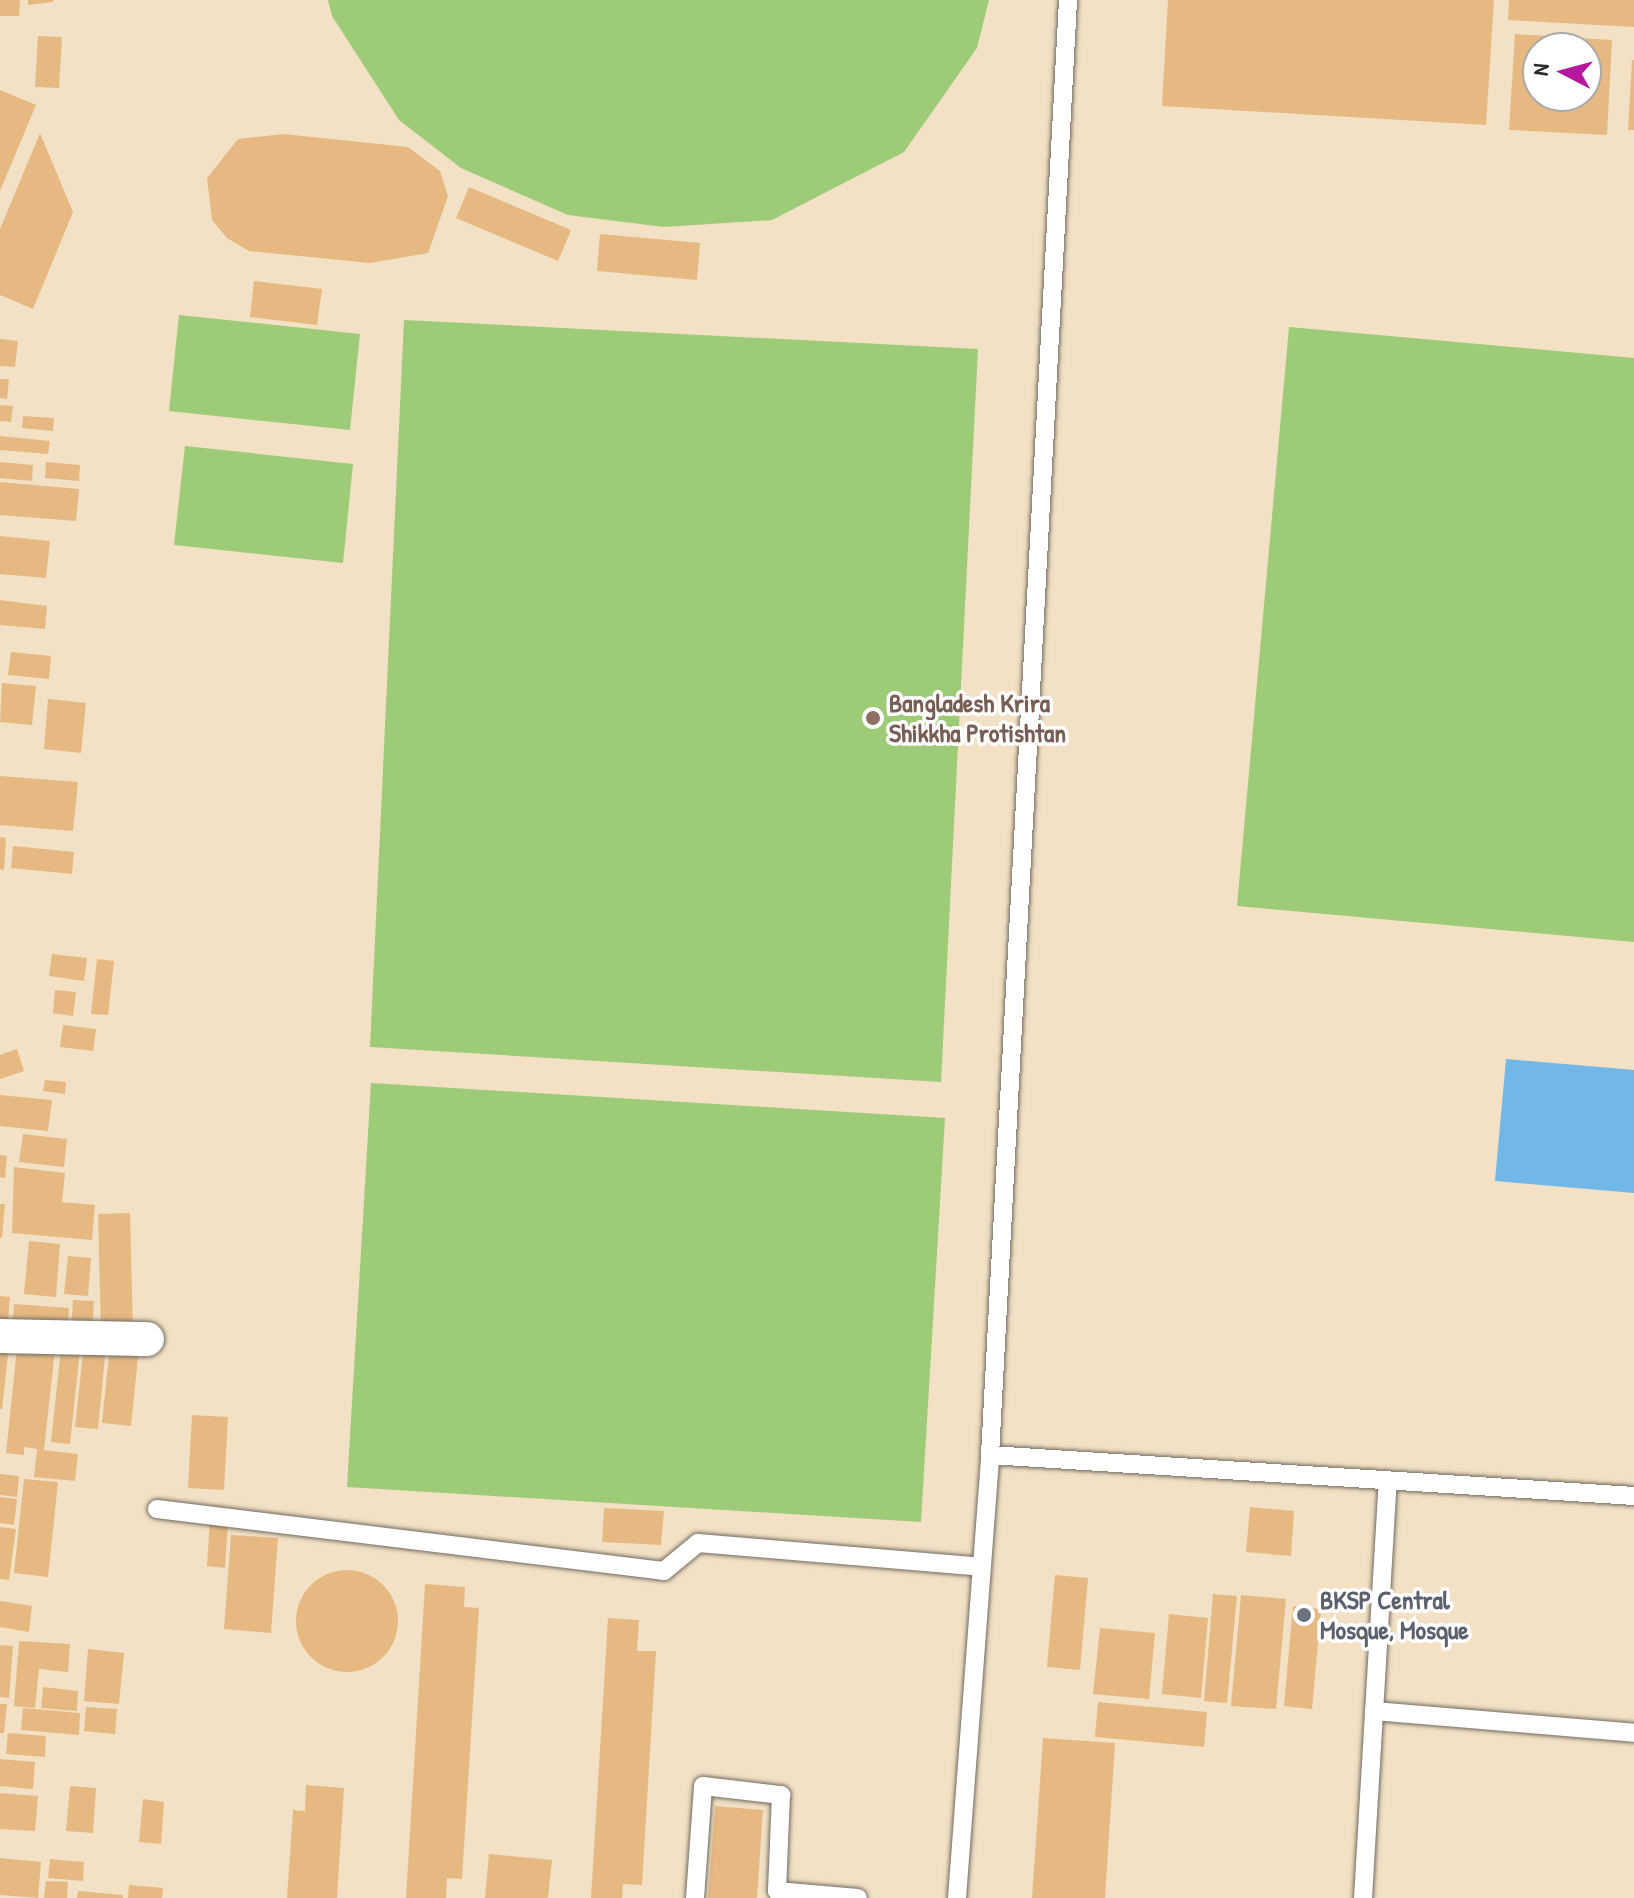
<!DOCTYPE html>
<style>
body{margin:0}
#map{position:relative;width:1634px;height:1898px;overflow:hidden;background:#f2e1c4;font-family:"Patrick Hand",sans-serif}
div>[style]{position:absolute}
.green>*{inset:0;background:#9ecb78}
.water>*{inset:0;background:#71b8e8}
.building>*{inset:0;background:#e7b982}
.round{border-radius:50%}
.roads{filter:drop-shadow(0 0 2px #716b61) drop-shadow(0 0 2px #716b61)}
.lane>*{height:18px;margin:-9px;padding:0 9px;transform-origin:9px;border-radius:9px;background:#fff}
.street>*{height:34px;margin:-17px;padding:0 17px;transform-origin:17px;border-radius:17px;background:#fff}
.dots>*{width:22px;height:22px;translate:-50% -50%;box-sizing:border-box;border:4px solid #fff;border-radius:50%}
span{translate:-50% -50%;white-space:nowrap;text-align:center;line-height:1.15;-webkit-text-stroke:7px #fff;paint-order:stroke}
.education-label{font-size:26px;color:#785e54;font-weight:700}
.left{translate:0 -50%;text-align:left}
.worship-label{font-size:26px;color:#5b616d;font-weight:700}
.north{position:absolute;left:1522px;top:32px;width:80px;height:80px;box-sizing:border-box;background:#fff;border:2px solid #aaa;border-radius:50%;rotate:276deg;font-size:22px;font-weight:700;line-height:32px;text-align:center;color:#2b2b2b}
.north::after{content:'';display:block;margin:auto;width:28px;height:36px;background:#b5179e;clip-path:polygon(50% 0,100% 100%,50% 72%,0 100%)}
</style>
<div id="map">
<div class="green">
<div style="clip-path:polygon(328px 0,989px 0,977px 48px,904px 152px,772px 220px,664px 227px,568px 215px,461px 168px,399px 120px,332px 16px)"></div>
<div style="clip-path:polygon(179px 315px,360px 334px,350px 430px,169px 411px)"></div>
<div style="clip-path:polygon(404px 320px,978px 349px,941px 1082px,370px 1047px)"></div>
<div style="clip-path:polygon(1289px 327px,1634px 358px,1634px 942px,1237px 906px)"></div>
<div style="clip-path:polygon(185px 446px,353px 464px,343px 563px,174px 545px)"></div>
<div style="clip-path:polygon(371px 1083px,945px 1118px,921px 1522px,347px 1487px)"></div>
</div>
<div class="water">
<div style="clip-path:polygon(1506px 1059px,1634px 1070px,1634px 1193px,1495px 1181px)"></div>
</div>
<div class="building">
<div style="clip-path:polygon(0 0,20px 0,19px 16px,0 16px)"></div>
<div style="clip-path:polygon(28px 0,53px 0,53px 2px,28px 5px)"></div>
<div style="clip-path:polygon(1168px 0,1494px 0,1486px 125px,1162px 106px)"></div>
<div style="clip-path:polygon(1509px 0,1634px 0,1634px 27px,1508px 20px)"></div>
<div style="clip-path:polygon(evenodd,1515px 34px,1612px 40px,1607px 135px,1509px 130px,1515px 34px,1538px 48px,1586px 48px,1586px 96px,1538px 96px,1538px 48px)"></div>
<div style="clip-path:polygon(38px 36px,62px 37px,59px 88px,35px 87px)"></div>
<div style="clip-path:polygon(1632px 60px,1634px 60px,1634px 130px,1628px 130px)"></div>
<div style="clip-path:polygon(0 90px,36px 105px,0 191px)"></div>
<div style="clip-path:polygon(40px 133px,73px 212px,33px 309px,0 295px,0 229px)"></div>
<div style="clip-path:polygon(284px 134px,408px 147px,440px 171px,448px 196px,428px 253px,370px 263px,249px 251px,227px 238px,212px 220px,207px 178px,238px 139px)"></div>
<div style="clip-path:polygon(469px 187px,571px 230px,558px 261px,456px 218px)"></div>
<div style="clip-path:polygon(600px 234px,700px 243px,697px 280px,597px 271px)"></div>
<div style="clip-path:polygon(254px 281px,322px 289px,317px 325px,250px 317px)"></div>
<div style="clip-path:polygon(0 339px,18px 341px,15px 367px,0 366px)"></div>
<div style="clip-path:polygon(0 379px,9px 379px,7px 399px,0 398px)"></div>
<div style="clip-path:polygon(0 405px,13px 406px,11px 422px,0 421px)"></div>
<div style="clip-path:polygon(23px 416px,54px 418px,53px 431px,22px 428px)"></div>
<div style="clip-path:polygon(0 436px,50px 441px,48px 454px,0 450px)"></div>
<div style="clip-path:polygon(0 462px,33px 465px,32px 481px,0 478px)"></div>
<div style="clip-path:polygon(46px 462px,80px 465px,79px 481px,45px 478px)"></div>
<div style="clip-path:polygon(0 482px,79px 489px,76px 521px,0 515px)"></div>
<div style="clip-path:polygon(0 536px,50px 541px,46px 578px,0 574px)"></div>
<div style="clip-path:polygon(0 600px,47px 606px,45px 629px,0 625px)"></div>
<div style="clip-path:polygon(11px 652px,51px 656px,49px 679px,8px 675px)"></div>
<div style="clip-path:polygon(2px 683px,36px 686px,32px 725px,0 722px)"></div>
<div style="clip-path:polygon(48px 699px,86px 703px,81px 753px,44px 749px)"></div>
<div style="clip-path:polygon(0 776px,78px 782px,73px 831px,0 825px)"></div>
<div style="clip-path:polygon(0 837px,6px 838px,4px 870px,0 869px)"></div>
<div style="clip-path:polygon(13px 846px,74px 852px,72px 874px,11px 868px)"></div>
<div style="clip-path:polygon(52px 954px,87px 958px,84px 981px,49px 976px)"></div>
<div style="clip-path:polygon(97px 959px,114px 961px,108px 1015px,91px 1014px)"></div>
<div style="clip-path:polygon(55px 990px,76px 992px,73px 1016px,53px 1013px)"></div>
<div style="clip-path:polygon(63px 1025px,96px 1029px,93px 1051px,60px 1047px)"></div>
<div style="clip-path:polygon(17px 1049px,24px 1071px,0 1079px,0 1055px)"></div>
<div style="clip-path:polygon(45px 1080px,66px 1082px,65px 1094px,43px 1091px)"></div>
<div style="clip-path:polygon(0 1095px,52px 1100px,48px 1131px,0 1126px)"></div>
<div style="clip-path:polygon(23px 1134px,67px 1139px,64px 1167px,19px 1162px)"></div>
<div style="clip-path:polygon(0 1155px,7px 1156px,5px 1178px,0 1177px)"></div>
<div style="clip-path:polygon(14px 1167px,65px 1173px,62px 1202px,95px 1205px,92px 1240px,12px 1233px)"></div>
<div style="clip-path:polygon(0 1204px,5px 1204px,2px 1238px,0 1238px)"></div>
<div style="clip-path:polygon(130px 1213px,133px 1331px,101px 1332px,98px 1214px)"></div>
<div style="clip-path:polygon(29px 1241px,60px 1244px,56px 1297px,24px 1294px)"></div>
<div style="clip-path:polygon(68px 1256px,91px 1258px,88px 1296px,64px 1294px)"></div>
<div style="clip-path:polygon(0 1296px,10px 1297px,7px 1332px,0 1331px)"></div>
<div style="clip-path:polygon(73px 1300px,94px 1301px,92px 1332px,71px 1331px)"></div>
<div style="clip-path:polygon(14px 1304px,69px 1308px,67px 1335px,12px 1330px)"></div>
<div style="clip-path:polygon(84px 1344px,106px 1346px,98px 1429px,75px 1427px)"></div>
<div style="clip-path:polygon(0 1345px,9px 1346px,2px 1409px,0 1409px)"></div>
<div style="clip-path:polygon(110px 1345px,139px 1348px,131px 1426px,102px 1423px)"></div>
<div style="clip-path:polygon(17px 1348px,55px 1350px,44px 1450px,78px 1454px,75px 1481px,34px 1477px,37px 1449px,24px 1447px,24px 1455px,6px 1453px)"></div>
<div style="clip-path:polygon(61px 1348px,80px 1350px,70px 1444px,51px 1442px)"></div>
<div style="clip-path:polygon(192px 1415px,228px 1417px,224px 1490px,188px 1488px)"></div>
<div style="clip-path:polygon(0 1474px,19px 1476px,17px 1497px,0 1495px)"></div>
<div style="clip-path:polygon(24px 1479px,58px 1482px,48px 1577px,14px 1573px)"></div>
<div style="clip-path:polygon(0 1497px,17px 1499px,14px 1525px,0 1523px)"></div>
<div style="clip-path:polygon(1250px 1507px,1294px 1511px,1291px 1556px,1246px 1552px)"></div>
<div style="clip-path:polygon(604px 1508px,664px 1511px,661px 1545px,602px 1542px)"></div>
<div style="clip-path:polygon(210px 1520px,228px 1521px,225px 1568px,207px 1566px)"></div>
<div style="clip-path:polygon(0 1527px,16px 1529px,9px 1580px,0 1579px)"></div>
<div style="clip-path:polygon(231px 1535px,278px 1538px,271px 1633px,224px 1629px)"></div>
<div class="round" style="left:296px;top:1570px;width:102px;height:102px"></div>
<div style="clip-path:polygon(1055px 1575px,1088px 1578px,1080px 1670px,1047px 1667px)"></div>
<div style="clip-path:polygon(425px 1584px,465px 1587px,464px 1607px,479px 1608px,462px 1879px,447px 1878px,446px 1898px,406px 1898px)"></div>
<div style="clip-path:polygon(1213px 1594px,1237px 1596px,1227px 1703px,1204px 1701px)"></div>
<div style="clip-path:polygon(1241px 1595px,1286px 1599px,1276px 1709px,1231px 1706px)"></div>
<div style="clip-path:polygon(0 1601px,32px 1606px,29px 1632px,0 1627px)"></div>
<div style="clip-path:polygon(1293px 1606px,1321px 1609px,1312px 1709px,1284px 1706px)"></div>
<div style="clip-path:polygon(1169px 1614px,1208px 1618px,1201px 1698px,1162px 1694px)"></div>
<div style="clip-path:polygon(608px 1618px,639px 1620px,637px 1651px,656px 1651px,642px 1885px,623px 1884px,622px 1898px,591px 1898px)"></div>
<div style="clip-path:polygon(1100px 1628px,1155px 1633px,1149px 1699px,1093px 1694px)"></div>
<div style="clip-path:polygon(19px 1641px,70px 1644px,68px 1672px,39px 1669px,35px 1708px,14px 1706px)"></div>
<div style="clip-path:polygon(0 1645px,13px 1646px,9px 1698px,0 1697px)"></div>
<div style="clip-path:polygon(88px 1649px,124px 1653px,119px 1704px,84px 1701px)"></div>
<div style="clip-path:polygon(43px 1687px,78px 1691px,77px 1711px,41px 1708px)"></div>
<div style="clip-path:polygon(1098px 1702px,1207px 1712px,1204px 1747px,1095px 1737px)"></div>
<div style="clip-path:polygon(0 1704px,7px 1704px,4px 1733px,0 1733px)"></div>
<div style="clip-path:polygon(86px 1707px,117px 1709px,115px 1734px,84px 1731px)"></div>
<div style="clip-path:polygon(23px 1708px,80px 1713px,79px 1735px,21px 1730px)"></div>
<div style="clip-path:polygon(8px 1733px,46px 1736px,45px 1757px,6px 1754px)"></div>
<div style="clip-path:polygon(1043px 1738px,1115px 1743px,1105px 1898px,1032px 1898px)"></div>
<div style="clip-path:polygon(0 1759px,35px 1762px,33px 1789px,0 1786px)"></div>
<div style="clip-path:polygon(306px 1785px,344px 1788px,337px 1898px,287px 1898px,293px 1810px,305px 1811px)"></div>
<div style="clip-path:polygon(70px 1786px,96px 1788px,93px 1833px,66px 1831px)"></div>
<div style="clip-path:polygon(0 1793px,38px 1796px,35px 1831px,0 1829px)"></div>
<div style="clip-path:polygon(143px 1799px,164px 1802px,161px 1844px,139px 1842px)"></div>
<div style="clip-path:polygon(715px 1806px,763px 1810px,757px 1898px,708px 1898px)"></div>
<div style="clip-path:polygon(489px 1854px,552px 1860px,548px 1898px,485px 1898px)"></div>
<div style="clip-path:polygon(0 1858px,41px 1862px,38px 1898px,0 1895px)"></div>
<div style="clip-path:polygon(50px 1859px,84px 1862px,83px 1881px,48px 1878px)"></div>
<div style="clip-path:polygon(46px 1881px,68px 1882px,67px 1898px,44px 1898px)"></div>
<div style="clip-path:polygon(129px 1885px,163px 1888px,162px 1898px,128px 1898px)"></div>
<div style="clip-path:polygon(78px 1891px,123px 1895px,123px 1898px,77px 1898px)"></div>
</div>
<div class="roads">
<div class="lane">
<div style="left:990px;top:1455px;width:645px;rotate:3.64deg"></div>
<div style="left:157px;top:1509px;width:511px;rotate:6.97deg"></div>
<div style="left:664px;top:1571px;width:44px;rotate:-39.5deg"></div>
<div style="left:698px;top:1543px;width:284px;rotate:4.8deg"></div>
<div style="left:1374px;top:1711px;width:261px;rotate:4.8deg"></div>
<div style="left:695px;top:1898px;width:112px;rotate:-85.9deg"></div>
<div style="left:703px;top:1786px;width:79px;rotate:6.6deg"></div>
<div style="left:781px;top:1795px;width:96px;rotate:92.4deg"></div>
<div style="left:777px;top:1891px;width:81px;rotate:4.9deg"></div>
<div style="left:957px;top:1898px;width:444px;rotate:-85.7deg"></div>
<div style="left:990px;top:1455px;width:1457px;rotate:-86.93deg"></div>
<div style="left:1363px;top:1898px;width:416px;rotate:-86.6deg"></div>
</div>
<div class="street">
<div style="left:0;top:1336px;width:147px;rotate:1.2deg"></div>
</div>
</div>
<div class="dots">
<div style="left:873px;top:718px;background:#8d6e63"></div>
<div style="left:1304px;top:1615px;background:#6b7280"></div>
</div>
<div class="education-label">
<span class="left" style="left:889px;top:718px">Bangladesh Krira<br>Shikkha Protishtan</span>
</div>
<div class="worship-label">
<span class="left" style="left:1320px;top:1615px">BKSP Central<br>Mosque, Mosque</span>
</div>
<div class="north">N</div>
</div>
